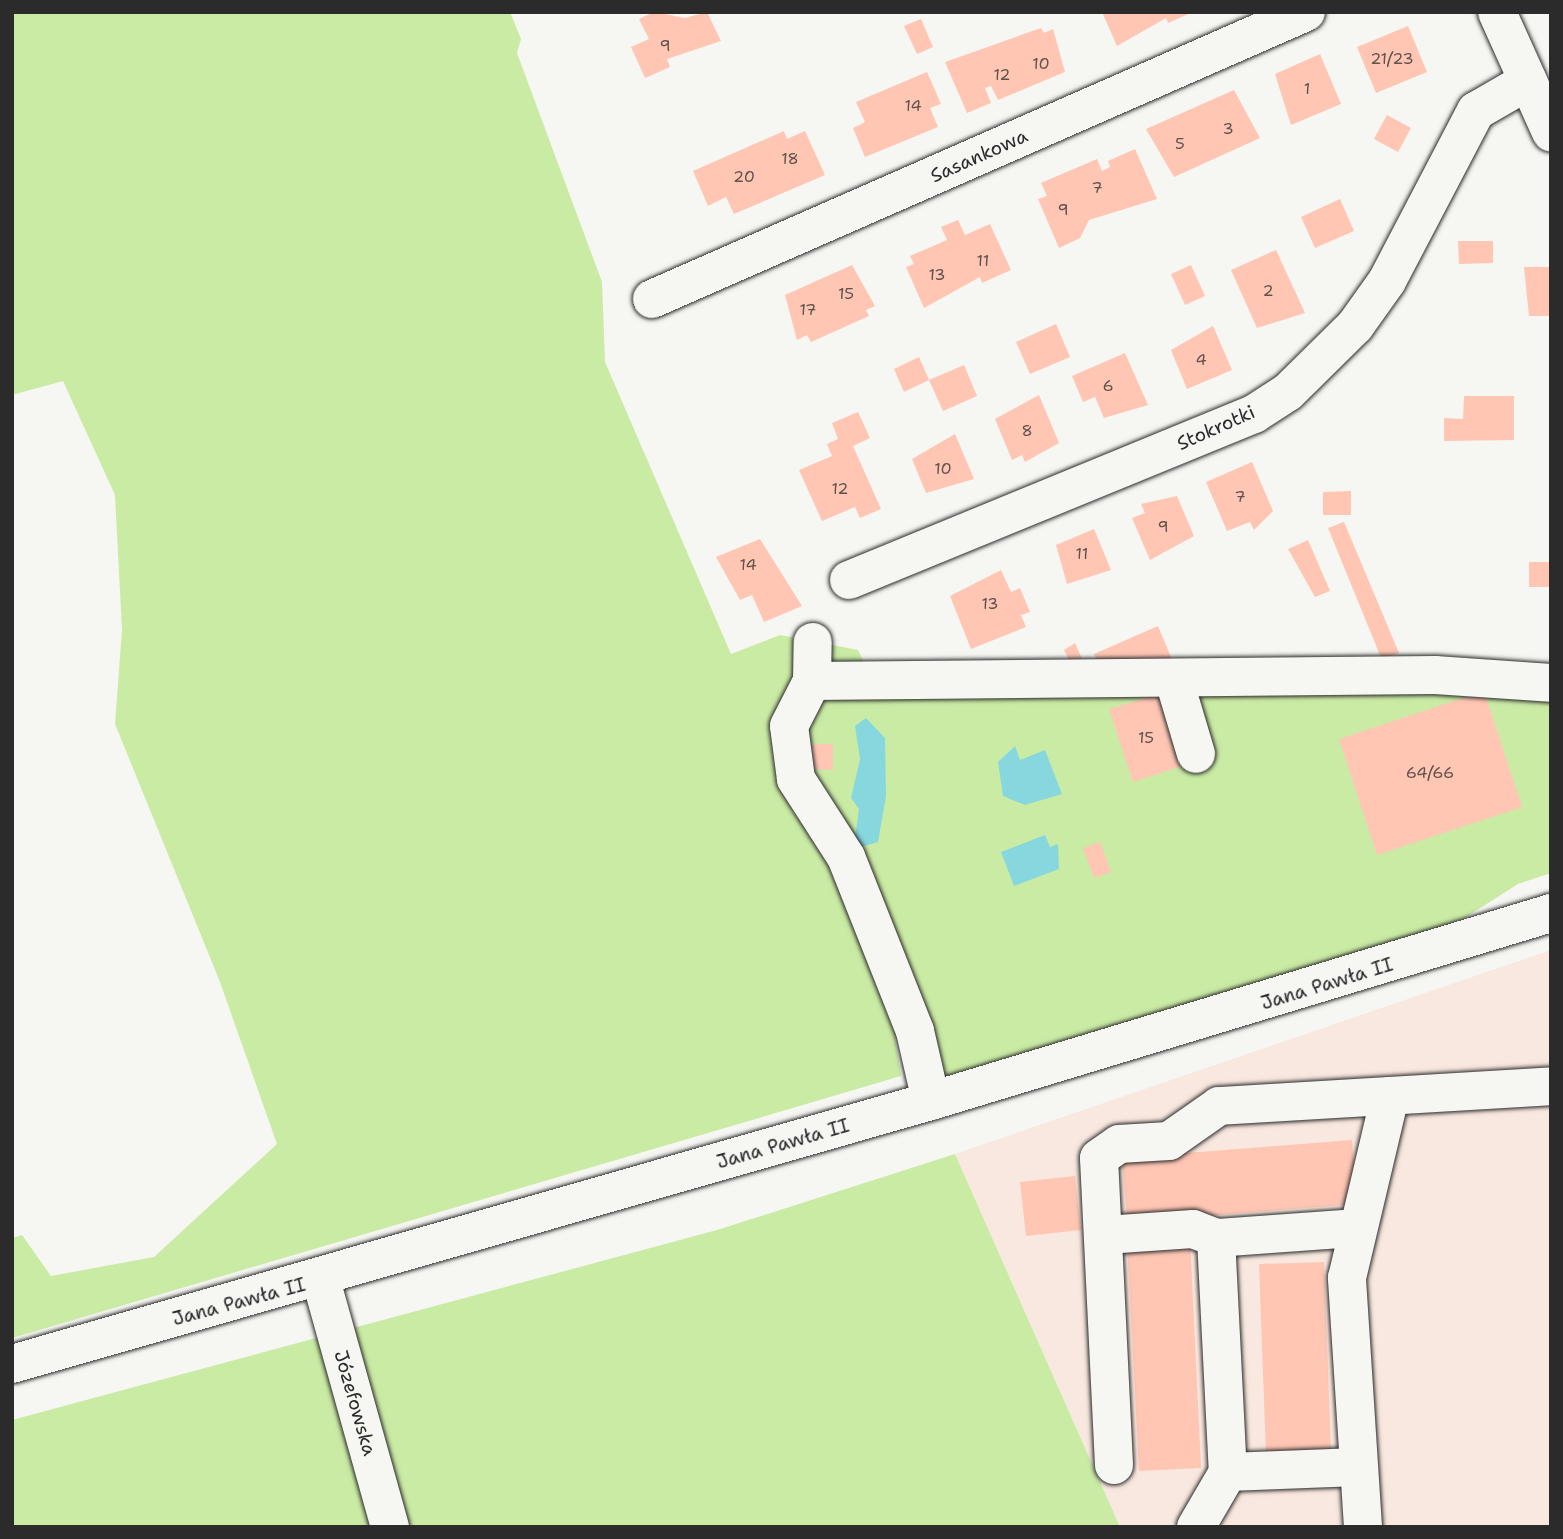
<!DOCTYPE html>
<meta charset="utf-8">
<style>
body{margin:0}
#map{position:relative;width:1563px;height:1539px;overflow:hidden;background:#f6f6f2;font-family:"Shantell Sans",sans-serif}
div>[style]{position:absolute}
.built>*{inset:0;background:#f9e8df}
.green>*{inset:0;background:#caeba4}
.water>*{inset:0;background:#86d7de}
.building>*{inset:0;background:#ffc6b4}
.roads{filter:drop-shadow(0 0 2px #2b2b2b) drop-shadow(0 0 2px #2b2b2b)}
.minor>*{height:38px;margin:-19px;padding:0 19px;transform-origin:19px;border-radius:19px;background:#f6f6f2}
span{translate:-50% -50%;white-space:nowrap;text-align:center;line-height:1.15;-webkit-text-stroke:5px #f6f6f2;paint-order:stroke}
.number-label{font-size:16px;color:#60524d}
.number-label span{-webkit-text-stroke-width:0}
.street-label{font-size:19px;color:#2b2b2b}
.frame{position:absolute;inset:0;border:14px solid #2b2b2b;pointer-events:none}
</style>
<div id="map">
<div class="built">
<div style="clip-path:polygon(1551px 950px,1551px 1527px,1120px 1527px,955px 1154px)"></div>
</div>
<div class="green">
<div style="clip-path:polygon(12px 12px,510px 12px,521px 39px,517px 53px,602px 282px,605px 362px,731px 654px,780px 635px,858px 650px,867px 669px,1551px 667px,1551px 873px,1518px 884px,1441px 933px,959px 1076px,943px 1075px,924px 1028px,895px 1038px,901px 1076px,12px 1338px,12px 1238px,22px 1235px,51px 1276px,154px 1257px,277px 1144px,220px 982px,115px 724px,122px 630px,115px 495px,63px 381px,12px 395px)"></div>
<div style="clip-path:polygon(955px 1154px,1120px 1527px,12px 1527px,12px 1420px,717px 1230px)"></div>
</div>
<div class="water">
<div style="clip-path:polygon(866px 718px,885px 738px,886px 796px,878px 842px,861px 847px,855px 838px,859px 809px,851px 798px,860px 759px,855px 726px)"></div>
<div style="clip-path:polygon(1015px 746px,1020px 760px,1045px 750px,1062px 794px,1025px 805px,1003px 796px,998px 762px)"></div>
<div style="clip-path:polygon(1045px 835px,1050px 847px,1058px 844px,1059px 869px,1014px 886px,1001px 852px)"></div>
</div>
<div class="building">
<div style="clip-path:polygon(654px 12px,685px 18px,707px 12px,721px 41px,667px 59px,670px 67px,645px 78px,631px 47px,649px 39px,639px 19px)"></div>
<div style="clip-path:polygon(1102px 12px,1193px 12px,1168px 23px,1166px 18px,1117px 46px)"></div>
<div style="clip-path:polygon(921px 19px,933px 47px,917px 54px,904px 26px)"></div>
<div style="clip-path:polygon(1408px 26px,1427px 72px,1376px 93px,1357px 47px)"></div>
<div style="clip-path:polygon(1041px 28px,1044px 33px,1053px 29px,1065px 72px,998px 100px,991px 86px,985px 88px,991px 103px,967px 113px,945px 62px)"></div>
<div style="clip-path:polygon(1320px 54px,1341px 104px,1291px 125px,1275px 74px)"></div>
<div style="clip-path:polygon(927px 72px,941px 104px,930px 108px,938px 127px,865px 157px,853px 128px,865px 122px,856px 102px)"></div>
<div style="clip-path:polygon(1234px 90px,1260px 138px,1174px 177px,1146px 129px)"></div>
<div style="clip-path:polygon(1387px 115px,1411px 128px,1398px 152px,1374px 139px)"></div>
<div style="clip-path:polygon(784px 131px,787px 139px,805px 131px,825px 175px,734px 214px,726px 197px,708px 206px,693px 171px)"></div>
<div style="clip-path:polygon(1135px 149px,1157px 199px,1089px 220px,1080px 238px,1059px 248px,1038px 199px,1047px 196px,1041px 183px,1097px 159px,1102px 171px,1110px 167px,1108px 161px)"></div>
<div style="clip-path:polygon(1340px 199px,1354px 231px,1315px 248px,1301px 217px)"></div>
<div style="clip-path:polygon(958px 220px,965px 235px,990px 224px,1011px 270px,982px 283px,980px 277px,924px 308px,906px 267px,914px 264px,910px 256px,947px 240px,941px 227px)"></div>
<div style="clip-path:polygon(1458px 241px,1493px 241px,1493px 263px,1459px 264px)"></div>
<div style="clip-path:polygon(1276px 250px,1305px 313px,1257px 328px,1231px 270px)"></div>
<div style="clip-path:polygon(852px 265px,875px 306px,866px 310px,869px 316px,811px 342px,807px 335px,797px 340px,785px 295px)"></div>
<div style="clip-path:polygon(1191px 265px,1205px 296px,1185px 305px,1171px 274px)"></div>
<div style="clip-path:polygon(1524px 267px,1551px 267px,1551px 316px,1529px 316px)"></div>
<div style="clip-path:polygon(1056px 324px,1070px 357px,1030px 374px,1016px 342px)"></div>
<div style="clip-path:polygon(1213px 326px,1232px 370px,1187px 389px,1171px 350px)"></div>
<div style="clip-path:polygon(1125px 353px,1148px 405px,1104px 418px,1095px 397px,1083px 402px,1072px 376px)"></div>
<div style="clip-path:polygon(919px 357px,929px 380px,904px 392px,894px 369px)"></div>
<div style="clip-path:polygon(964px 365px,977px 396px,943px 411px,929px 380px)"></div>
<div style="clip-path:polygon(1039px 395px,1059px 443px,1025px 462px,1022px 455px,1012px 460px,995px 419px)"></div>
<div style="clip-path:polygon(1464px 396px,1514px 396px,1514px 440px,1444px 441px,1444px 418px,1463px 419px)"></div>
<div style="clip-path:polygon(858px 412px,870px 438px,853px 446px,881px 509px,860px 518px,855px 507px,822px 521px,799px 470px,832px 456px,827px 444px,838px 439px,832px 423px)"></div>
<div style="clip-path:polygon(955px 434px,974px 479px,926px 493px,912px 459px)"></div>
<div style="clip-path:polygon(1252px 462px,1273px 511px,1254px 530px,1250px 522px,1227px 531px,1206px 482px)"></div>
<div style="clip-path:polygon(1351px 491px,1351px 515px,1323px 515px,1323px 492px)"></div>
<div style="clip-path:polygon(1177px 496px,1194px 536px,1150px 560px,1132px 518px,1145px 513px,1141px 504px)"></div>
<div style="clip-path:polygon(1344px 522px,1399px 653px,1382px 660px,1328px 528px)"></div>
<div style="clip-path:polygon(1094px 529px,1111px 570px,1067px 584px,1056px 545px)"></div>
<div style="clip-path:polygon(760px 539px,802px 606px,764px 622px,752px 595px,740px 600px,716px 557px)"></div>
<div style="clip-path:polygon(1308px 540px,1330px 591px,1315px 597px,1288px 549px)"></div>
<div style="clip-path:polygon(1529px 562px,1551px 562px,1551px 587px,1529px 587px)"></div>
<div style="clip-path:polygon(1001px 570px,1011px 592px,1020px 588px,1030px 612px,1021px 615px,1026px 627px,971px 649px,950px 596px)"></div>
<div style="clip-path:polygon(1158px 626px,1176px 669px,1101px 669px,1094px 654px)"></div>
<div style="clip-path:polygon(1075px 643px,1087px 670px,1074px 670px,1064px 650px)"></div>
<div style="clip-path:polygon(1484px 691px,1522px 807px,1377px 855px,1339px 739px)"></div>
<div style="clip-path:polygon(1159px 694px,1182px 766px,1133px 782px,1109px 709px)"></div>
<div style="clip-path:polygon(809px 744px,833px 744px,833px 770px,808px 769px)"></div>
<div style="clip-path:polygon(1100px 842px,1111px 872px,1094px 878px,1083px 848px)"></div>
<div style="clip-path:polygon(1352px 1140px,1357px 1204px,1127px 1222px,1122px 1158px)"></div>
<div style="clip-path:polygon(1075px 1176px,1081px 1230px,1026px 1236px,1020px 1182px)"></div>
<div style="clip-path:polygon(1190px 1238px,1201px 1468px,1139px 1471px,1127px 1242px)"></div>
<div style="clip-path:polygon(1324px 1262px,1331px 1452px,1266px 1455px,1259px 1264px)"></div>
</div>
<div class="roads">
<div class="minor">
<div style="left:1497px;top:12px;width:132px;rotate:65.8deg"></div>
<div style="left:652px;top:299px;width:714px;rotate:-23.69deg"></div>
<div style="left:849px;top:580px;width:438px;rotate:-22.3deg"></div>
<div style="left:1254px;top:414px;width:40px;rotate:-32.9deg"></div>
<div style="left:1288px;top:392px;width:94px;rotate:-44.6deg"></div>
<div style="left:1355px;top:326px;width:55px;rotate:-54.6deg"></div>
<div style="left:1387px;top:281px;width:192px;rotate:-62.4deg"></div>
<div style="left:1476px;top:111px;width:60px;rotate:-30deg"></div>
<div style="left:1174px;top:680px;width:77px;rotate:73.4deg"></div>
<div style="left:812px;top:681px;width:39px;rotate:-89deg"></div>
<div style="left:931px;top:1101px;width:72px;rotate:-102.9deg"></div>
<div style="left:915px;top:1031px;width:187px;rotate:-111.6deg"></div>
<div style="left:846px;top:857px;width:93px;rotate:-122.7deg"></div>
<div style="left:796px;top:779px;width:53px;rotate:-97.5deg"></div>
<div style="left:789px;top:726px;width:51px;rotate:-62.9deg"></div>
<div style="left:812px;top:681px;width:623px;rotate:-0.55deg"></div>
<div style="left:1435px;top:675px;width:116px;rotate:3.9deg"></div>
<div style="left:1356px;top:1228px;width:140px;rotate:175.9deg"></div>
<div style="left:1216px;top:1238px;width:234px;rotate:87.1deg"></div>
<div style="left:1228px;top:1472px;width:130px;rotate:-2.2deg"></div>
<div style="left:1105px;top:1235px;width:88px;rotate:-3.9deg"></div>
<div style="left:1193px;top:1229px;width:25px;rotate:21deg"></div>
<div style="left:321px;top:1280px;width:256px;rotate:74.4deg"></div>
<div style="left:12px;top:1364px;width:956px;rotate:-15.97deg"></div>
<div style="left:931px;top:1101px;width:648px;rotate:-16.87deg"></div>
<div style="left:1114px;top:1465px;width:307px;rotate:-92.8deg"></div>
<div style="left:1099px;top:1158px;width:24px;rotate:-35deg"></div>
<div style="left:1119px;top:1144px;width:50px;rotate:-3.4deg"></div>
<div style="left:1169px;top:1141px;width:61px;rotate:-35deg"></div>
<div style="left:1219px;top:1106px;width:333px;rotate:-3.4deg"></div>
<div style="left:1196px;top:1527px;width:64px;rotate:-59.8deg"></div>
<div style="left:1363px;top:1527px;width:250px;rotate:-93.7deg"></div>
<div style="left:1347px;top:1278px;width:187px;rotate:-76.7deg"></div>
</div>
</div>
<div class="number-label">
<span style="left:665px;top:46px">9</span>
<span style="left:1392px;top:59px">21/23</span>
<span style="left:1041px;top:64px">10</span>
<span style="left:1002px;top:75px">12</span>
<span style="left:1307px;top:89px">1</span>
<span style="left:913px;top:106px">14</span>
<span style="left:1228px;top:129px">3</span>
<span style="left:1180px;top:144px">5</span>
<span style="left:790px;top:159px">18</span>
<span style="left:744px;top:177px">20</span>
<span style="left:1097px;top:188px">7</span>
<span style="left:1063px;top:210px">9</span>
<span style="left:983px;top:261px">11</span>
<span style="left:937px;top:275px">13</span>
<span style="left:1268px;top:291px">2</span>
<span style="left:846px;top:294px">15</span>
<span style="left:808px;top:310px">17</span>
<span style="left:1201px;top:360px">4</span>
<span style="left:1108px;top:386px">6</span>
<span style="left:1027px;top:431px">8</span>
<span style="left:943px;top:469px">10</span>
<span style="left:840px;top:489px">12</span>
<span style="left:1240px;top:497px">7</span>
<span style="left:1163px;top:527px">9</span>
<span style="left:1082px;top:554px">11</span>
<span style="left:748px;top:565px">14</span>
<span style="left:990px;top:604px">13</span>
<span style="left:1146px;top:738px">15</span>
<span style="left:1430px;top:773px">64/66</span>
</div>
<div class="street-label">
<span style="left:979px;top:156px;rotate:-24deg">Sasankowa</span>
<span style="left:1216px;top:428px;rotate:-24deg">Stokrotki</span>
<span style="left:1327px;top:984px;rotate:-17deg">Jana Pawła II</span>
<span style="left:783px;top:1144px;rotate:-16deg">Jana Pawła II</span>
<span style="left:239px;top:1302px;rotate:-15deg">Jana Pawła II</span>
<span style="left:355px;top:1403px;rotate:74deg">Józefowska</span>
</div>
<div class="frame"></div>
</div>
